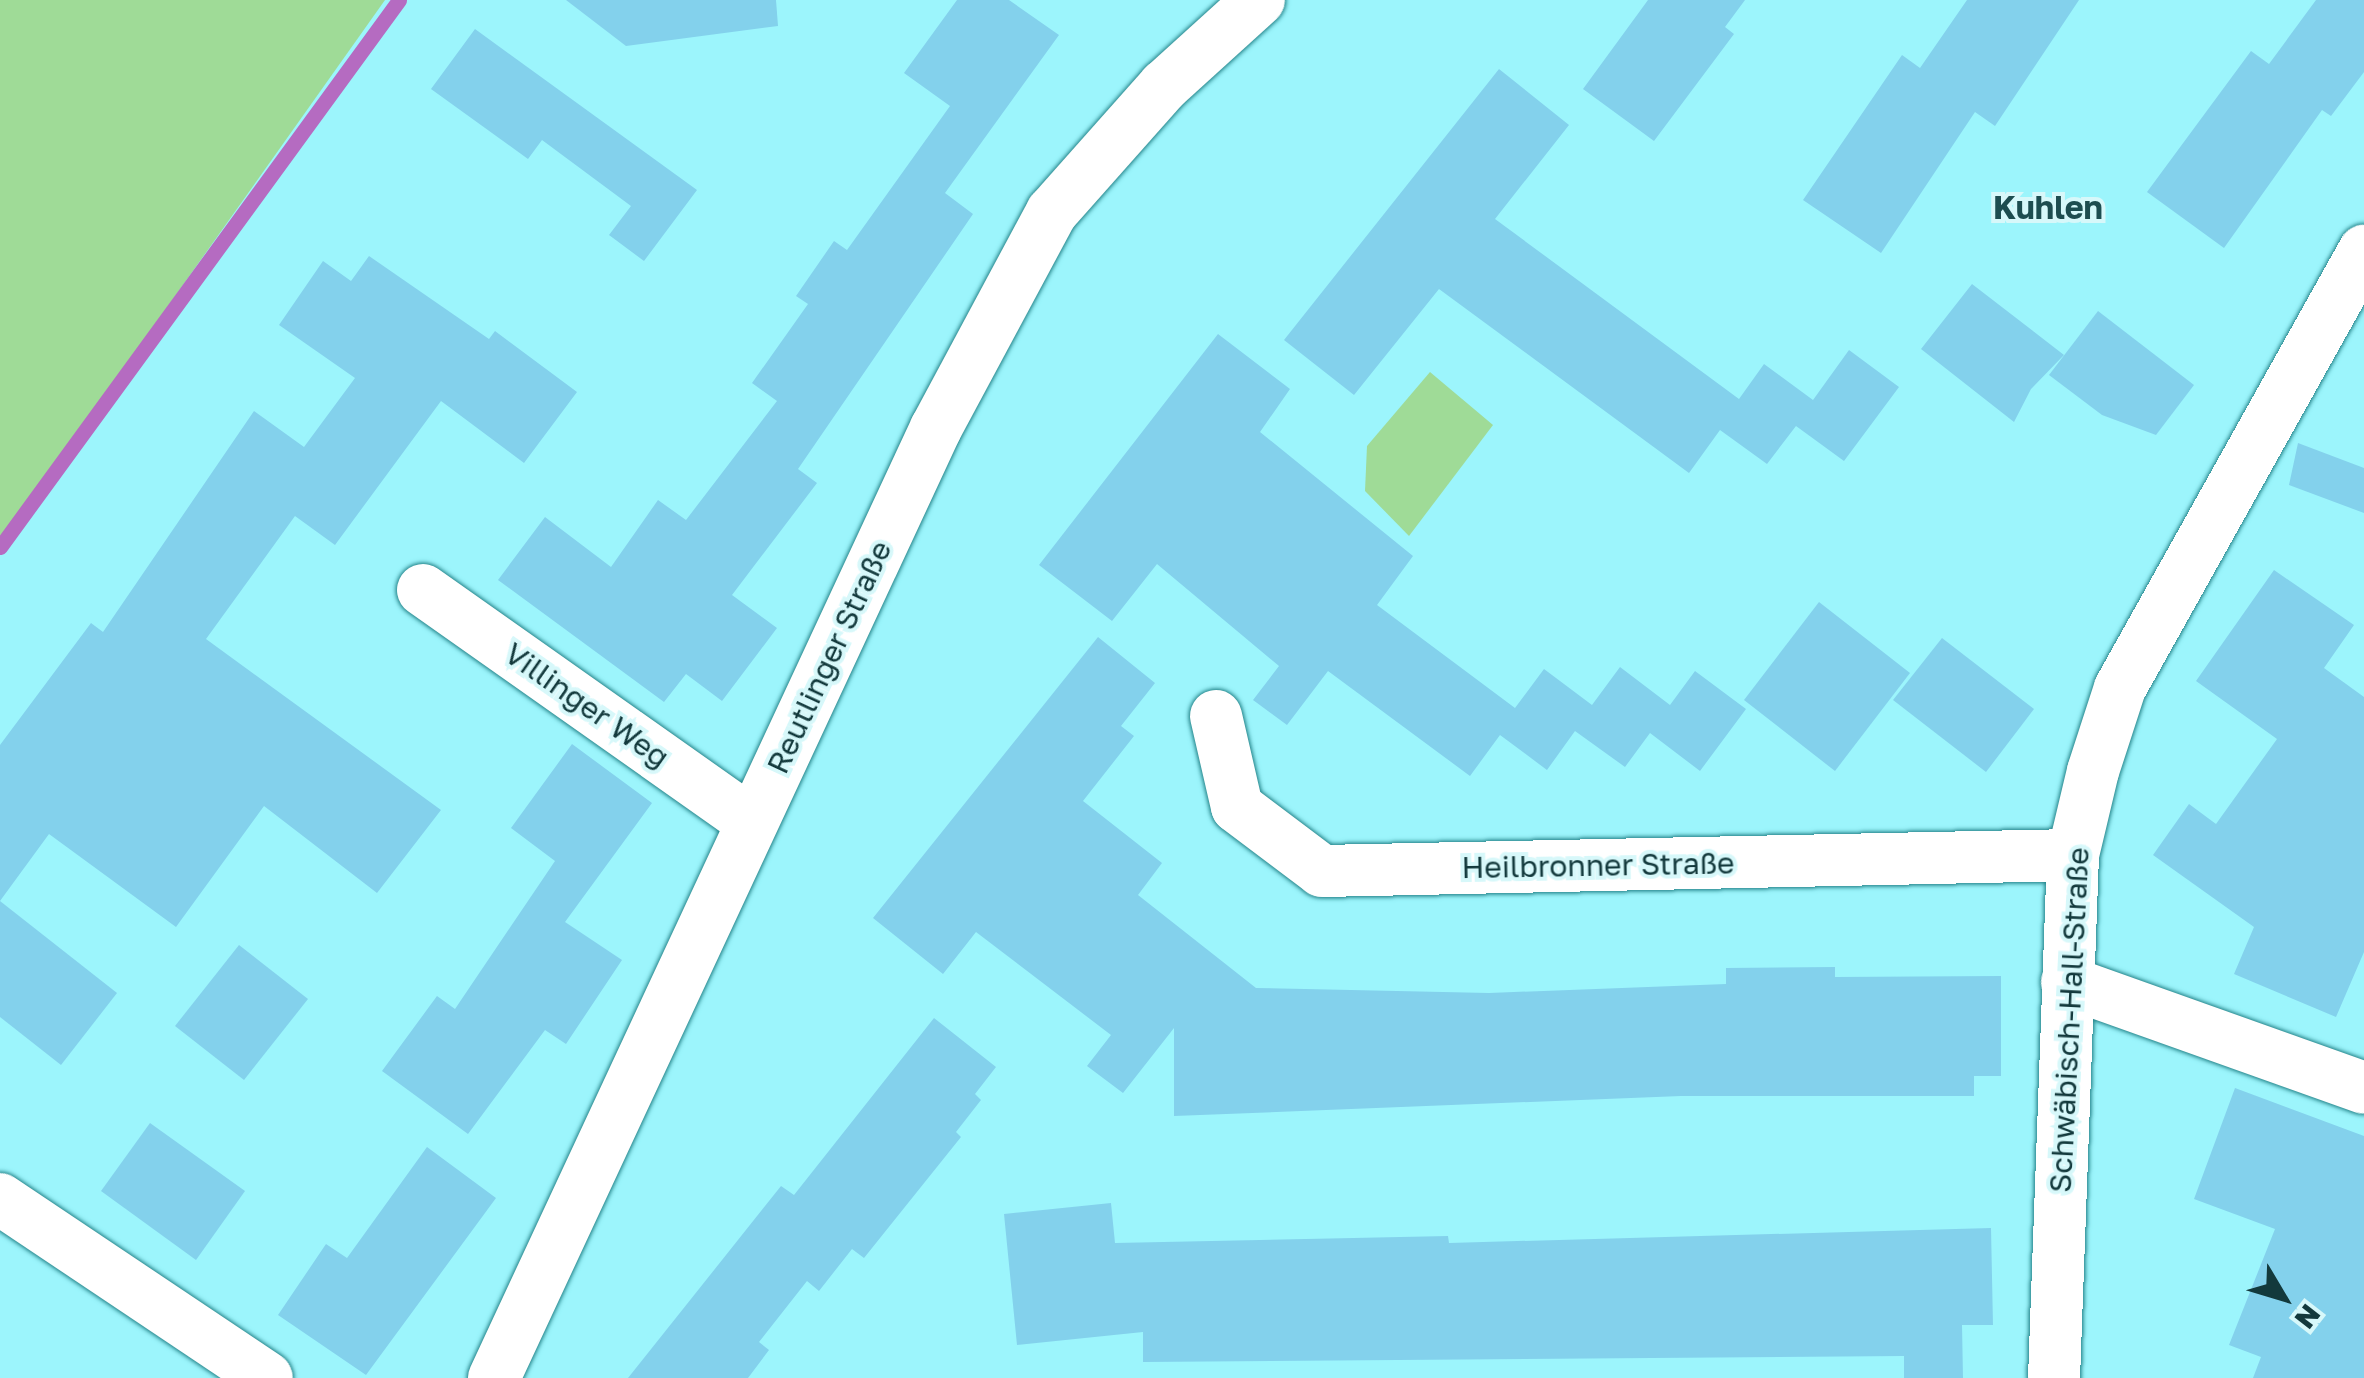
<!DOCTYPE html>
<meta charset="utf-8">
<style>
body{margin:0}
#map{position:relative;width:2364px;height:1378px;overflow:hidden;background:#9cf5fc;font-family:"Golos Text",sans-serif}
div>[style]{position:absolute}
.green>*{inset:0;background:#9fdb97}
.stream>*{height:15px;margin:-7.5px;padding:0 7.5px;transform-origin:7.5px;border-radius:7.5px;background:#b56bc1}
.building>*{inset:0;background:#83d1ec}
.roads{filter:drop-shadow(0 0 2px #24848a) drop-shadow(0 0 2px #24848a)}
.minor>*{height:52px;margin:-26px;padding:0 26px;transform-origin:26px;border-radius:26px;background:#fff}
span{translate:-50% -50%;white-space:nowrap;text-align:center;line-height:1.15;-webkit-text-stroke:8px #d7f8fa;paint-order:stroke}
.street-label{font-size:30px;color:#13393c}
.neighbourhood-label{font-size:32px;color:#1d4d50;font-weight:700}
.north{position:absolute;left:2234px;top:1248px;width:100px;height:100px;-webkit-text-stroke:8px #d7f8fa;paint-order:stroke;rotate:128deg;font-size:28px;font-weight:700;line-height:40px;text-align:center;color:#13393c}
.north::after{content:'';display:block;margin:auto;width:35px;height:45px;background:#13393c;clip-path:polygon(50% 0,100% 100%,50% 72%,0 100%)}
</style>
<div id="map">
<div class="green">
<div style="clip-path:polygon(0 0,385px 0,0 543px)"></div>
<div style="clip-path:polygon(1430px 372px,1493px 425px,1409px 536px,1365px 491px,1367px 446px)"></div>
</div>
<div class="stream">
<div style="left:0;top:547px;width:677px;rotate:-53.89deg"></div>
</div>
<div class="building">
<div style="clip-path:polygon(566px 0,776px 0,778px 26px,626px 46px)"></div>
<div style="clip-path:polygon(957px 0,1009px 0,1059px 35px,945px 193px,973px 214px,798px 469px,817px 483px,732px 595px,777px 628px,722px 701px,686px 674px,664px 702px,498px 580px,545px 517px,611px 567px,658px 500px,686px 520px,777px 401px,752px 383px,808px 304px,796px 296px,834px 241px,847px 250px,950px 106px,904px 73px)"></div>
<div style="clip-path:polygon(1648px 0,1745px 0,1725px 27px,1734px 34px,1654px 141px,1583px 89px)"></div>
<div style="clip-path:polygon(1967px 0,2079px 0,1995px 126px,1975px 112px,1881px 253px,1803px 200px,1902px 55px,1920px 68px)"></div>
<div style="clip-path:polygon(2316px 0,2364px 0,2364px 72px,2331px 116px,2322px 110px,2224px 248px,2147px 192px,2251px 51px,2269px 64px)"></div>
<div style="clip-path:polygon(475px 29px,697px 190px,644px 261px,609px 235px,631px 206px,542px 140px,528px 159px,431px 89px)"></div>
<div style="clip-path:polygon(1499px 69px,1569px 125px,1495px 219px,1739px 399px,1764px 364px,1813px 400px,1849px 350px,1899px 387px,1844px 461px,1796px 426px,1767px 464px,1720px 430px,1689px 473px,1439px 289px,1354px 395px,1284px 340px)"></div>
<div style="clip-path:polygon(369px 256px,489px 339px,495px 331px,577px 392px,524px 463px,441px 401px,335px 545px,295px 516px,206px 639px,441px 810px,377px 893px,264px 806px,176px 927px,49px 834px,0 901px,0 745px,91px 623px,103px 632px,254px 411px,304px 447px,355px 378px,279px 325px,323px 261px,351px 281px)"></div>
<div style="clip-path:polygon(1972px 284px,2064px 355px,2031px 389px,2014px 422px,1921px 349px)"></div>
<div style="clip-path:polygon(2098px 311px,2194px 385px,2156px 435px,2102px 415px,2049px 375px)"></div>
<div style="clip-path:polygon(1218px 334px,1290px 389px,1260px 432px,1413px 556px,1377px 605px,1515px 708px,1544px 669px,1592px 705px,1620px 667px,1670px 705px,1695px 671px,1746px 709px,1700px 771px,1650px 733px,1625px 767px,1575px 731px,1547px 770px,1500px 735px,1470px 776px,1328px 671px,1287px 725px,1253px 700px,1279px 666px,1157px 564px,1112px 621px,1039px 565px)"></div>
<div style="clip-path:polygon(2298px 443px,2364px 468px,2364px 513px,2289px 485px)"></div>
<div style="clip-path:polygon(2274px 570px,2354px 625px,2324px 668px,2364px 697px,2364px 952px,2336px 1017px,2234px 974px,2254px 927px,2153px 855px,2189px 804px,2216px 824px,2277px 739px,2196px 681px)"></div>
<div style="clip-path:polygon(1819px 602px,1910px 673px,1835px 771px,1744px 700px)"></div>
<div style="clip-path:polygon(1098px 637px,1155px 683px,1121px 726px,1134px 736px,1083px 801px,1162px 863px,1138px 895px,1256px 988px,1489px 993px,1726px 984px,1726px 968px,1835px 967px,1835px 977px,2001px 976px,2001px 1076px,1974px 1076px,1974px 1096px,1681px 1096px,1174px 1116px,1174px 1028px,1123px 1093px,1087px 1066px,1111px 1035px,976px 932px,943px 974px,873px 918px)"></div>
<div style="clip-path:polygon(1942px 638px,2034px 709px,1986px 772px,1893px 700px)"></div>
<div style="clip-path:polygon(572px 744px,652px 803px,565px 922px,622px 960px,566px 1044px,545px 1030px,468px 1134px,382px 1071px,437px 996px,455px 1009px,555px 861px,511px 828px)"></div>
<div style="clip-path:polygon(0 901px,117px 993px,61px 1065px,0 1017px)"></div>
<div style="clip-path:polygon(239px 945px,308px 999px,244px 1080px,175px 1026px)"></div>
<div style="clip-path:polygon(934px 1018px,996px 1067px,975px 1094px,981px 1100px,956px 1132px,961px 1137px,864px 1258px,852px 1249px,819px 1291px,807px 1281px,759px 1342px,769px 1350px,748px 1378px,628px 1378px,781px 1186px,794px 1195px)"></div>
<div style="clip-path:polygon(2235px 1088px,2364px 1136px,2364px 1378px,2253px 1378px,2261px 1357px,2229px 1345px,2275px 1229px,2194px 1199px)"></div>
<div style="clip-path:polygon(150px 1123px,245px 1191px,196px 1260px,101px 1191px)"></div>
<div style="clip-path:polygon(427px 1147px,496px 1198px,366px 1375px,278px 1315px,326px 1244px,347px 1258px)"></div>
<div style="clip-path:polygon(1111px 1203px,1115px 1243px,1448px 1236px,1449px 1243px,1991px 1228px,1993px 1325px,1962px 1325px,1963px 1378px,1904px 1378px,1904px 1356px,1143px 1362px,1143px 1332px,1017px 1345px,1004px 1214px)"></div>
</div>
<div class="roads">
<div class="minor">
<div style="left:423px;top:590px;width:401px;rotate:35.2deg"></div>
<div style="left:1216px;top:716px;width:93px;rotate:77deg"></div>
<div style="left:1237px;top:807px;width:106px;rotate:37deg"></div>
<div style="left:1322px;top:871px;width:751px;rotate:-1.22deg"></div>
<div style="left:2067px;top:982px;width:315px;rotate:19.6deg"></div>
<div style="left:0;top:1199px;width:321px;rotate:33.8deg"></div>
<div style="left:494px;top:1378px;width:1048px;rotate:-65.05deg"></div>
<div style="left:936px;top:428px;width:245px;rotate:-61.8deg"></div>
<div style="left:1052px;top:212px;width:169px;rotate:-48.4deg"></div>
<div style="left:1164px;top:86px;width:128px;rotate:-42.2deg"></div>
<div style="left:2054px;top:1378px;width:523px;rotate:-87.92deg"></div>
<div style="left:2073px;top:855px;width:86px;rotate:-76.6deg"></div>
<div style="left:2093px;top:771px;width:87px;rotate:-72deg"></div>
<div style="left:2120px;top:688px;width:501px;rotate:-60.82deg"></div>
</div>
</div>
<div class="street-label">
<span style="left:829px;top:657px;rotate:-65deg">Reutlinger Straße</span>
<span style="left:587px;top:705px;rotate:35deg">Villinger Weg</span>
<span style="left:1598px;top:865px;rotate:-1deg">Heilbronner Straße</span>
<span style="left:2069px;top:1020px;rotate:-87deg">Schwäbisch-Hall-Straße</span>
</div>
<div class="neighbourhood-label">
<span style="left:2048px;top:207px">Kuhlen</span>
</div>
<div class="north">N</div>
</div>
